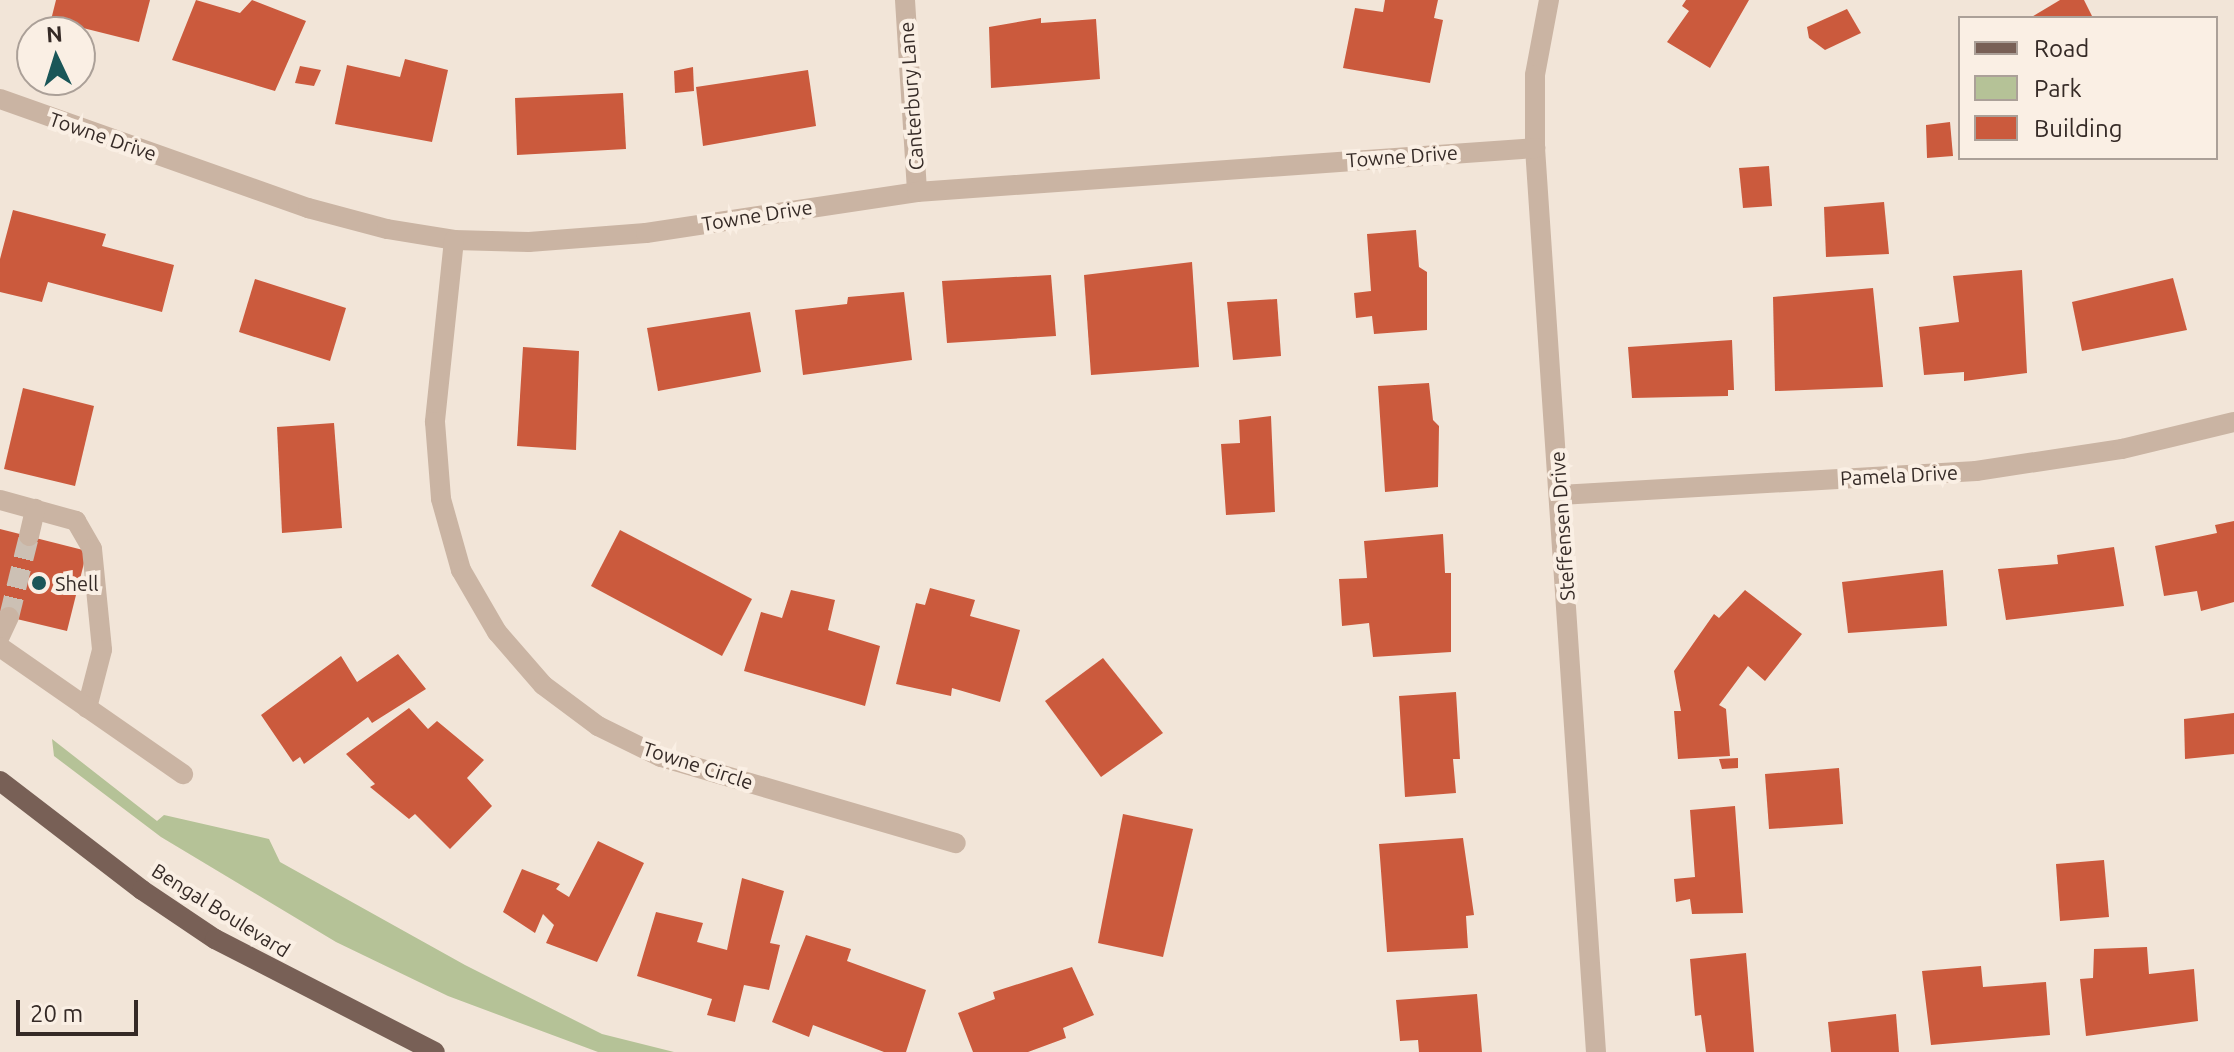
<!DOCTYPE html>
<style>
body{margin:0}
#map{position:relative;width:2234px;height:1052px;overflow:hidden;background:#f2e5d8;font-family:Ubuntu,sans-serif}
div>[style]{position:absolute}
.green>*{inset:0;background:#b5c297}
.building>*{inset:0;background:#cb5a3d}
.minor-tunnel>*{height:20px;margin-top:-10px;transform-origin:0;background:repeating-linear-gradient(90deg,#ccc0b4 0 20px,transparent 0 30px)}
.minor>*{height:20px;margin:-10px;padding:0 10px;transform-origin:10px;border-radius:10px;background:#cab4a3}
.major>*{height:20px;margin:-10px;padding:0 10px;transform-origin:10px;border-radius:10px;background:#786056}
.dots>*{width:22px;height:22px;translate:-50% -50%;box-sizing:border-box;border:4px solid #faefe4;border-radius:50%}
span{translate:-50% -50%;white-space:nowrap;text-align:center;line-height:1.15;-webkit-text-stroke:8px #faefe4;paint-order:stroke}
.street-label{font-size:20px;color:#352a26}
.poi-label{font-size:20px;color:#352a26}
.left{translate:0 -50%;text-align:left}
.legend{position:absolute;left:1958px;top:16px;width:260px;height:144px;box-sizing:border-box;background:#faefe4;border:2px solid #aba098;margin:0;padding:10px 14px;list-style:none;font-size:24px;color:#352a26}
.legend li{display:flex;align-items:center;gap:16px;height:40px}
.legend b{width:40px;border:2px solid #aba098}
.north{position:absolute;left:16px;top:16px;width:80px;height:80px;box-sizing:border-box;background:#faefe4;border:2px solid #aba098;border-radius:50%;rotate:356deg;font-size:22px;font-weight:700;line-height:32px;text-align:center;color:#352a26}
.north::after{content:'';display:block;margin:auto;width:28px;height:36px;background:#1a5658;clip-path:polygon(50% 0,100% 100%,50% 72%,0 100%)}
.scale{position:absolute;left:16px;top:1000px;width:122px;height:36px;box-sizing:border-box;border:4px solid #352a26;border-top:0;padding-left:10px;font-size:24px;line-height:28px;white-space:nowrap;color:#352a26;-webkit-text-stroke:6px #faefe4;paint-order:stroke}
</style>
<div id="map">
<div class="green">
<div style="clip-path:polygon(52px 739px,157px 821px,164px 815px,269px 839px,280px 862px,465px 965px,602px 1034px,674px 1052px,598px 1052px,448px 996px,336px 942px,161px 837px,54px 756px)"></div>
</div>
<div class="building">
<div style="clip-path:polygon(56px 0,150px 0,139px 42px,51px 20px)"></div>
<div style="clip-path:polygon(196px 0,240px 13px,252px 0,306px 21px,275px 91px,172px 60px)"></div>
<div style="clip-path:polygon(1385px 0,1438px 0,1434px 18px,1443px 20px,1430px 83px,1343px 68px,1355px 8px,1383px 12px)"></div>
<div style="clip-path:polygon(1686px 0,1749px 0,1710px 68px,1667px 42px,1689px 11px,1682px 6px)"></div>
<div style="clip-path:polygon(2060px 0,2084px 0,2093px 18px,2030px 18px)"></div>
<div style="clip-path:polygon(1847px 9px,1861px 33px,1825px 50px,1809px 38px,1807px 27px)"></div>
<div style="clip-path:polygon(1041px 18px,1041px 23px,1096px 19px,1100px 79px,991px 88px,989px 27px)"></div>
<div style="clip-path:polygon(405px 59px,448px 70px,432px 142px,335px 124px,347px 65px,400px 77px)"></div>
<div style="clip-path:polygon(300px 66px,321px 70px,314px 86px,295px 83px)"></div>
<div style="clip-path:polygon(693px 67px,694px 91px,675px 93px,674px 71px)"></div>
<div style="clip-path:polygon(808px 70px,816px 126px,703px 146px,696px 87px)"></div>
<div style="clip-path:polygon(623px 93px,626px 149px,517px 155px,515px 98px)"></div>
<div style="clip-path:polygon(1950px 122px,1953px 156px,1927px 158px,1926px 125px)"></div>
<div style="clip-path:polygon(1769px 166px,1772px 206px,1743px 208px,1739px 168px)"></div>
<div style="clip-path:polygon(1884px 202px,1889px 254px,1826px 257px,1824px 207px)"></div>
<div style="clip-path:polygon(13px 210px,106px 234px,102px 246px,174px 265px,162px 312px,48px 282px,42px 302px,0 292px,0 259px)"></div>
<div style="clip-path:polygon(1416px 230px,1419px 267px,1427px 272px,1427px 330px,1374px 334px,1372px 316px,1356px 318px,1354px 293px,1371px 291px,1367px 234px)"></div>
<div style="clip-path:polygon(1192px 262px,1199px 367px,1091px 375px,1084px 275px)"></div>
<div style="clip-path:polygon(2022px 270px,2027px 373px,1964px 381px,1964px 372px,1924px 375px,1919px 327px,1959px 322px,1953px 276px)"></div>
<div style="clip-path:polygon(1051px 275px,1056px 336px,947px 343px,942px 281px)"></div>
<div style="clip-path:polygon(2173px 278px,2187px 330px,2082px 351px,2072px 302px)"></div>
<div style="clip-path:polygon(255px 279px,346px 308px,330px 361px,239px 332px)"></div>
<div style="clip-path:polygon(1873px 288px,1883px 387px,1775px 391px,1773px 297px)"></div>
<div style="clip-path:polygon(904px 292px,912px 360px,803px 375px,795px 310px,847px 304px,848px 297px)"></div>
<div style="clip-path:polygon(1277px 299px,1281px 356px,1233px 360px,1227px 302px)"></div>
<div style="clip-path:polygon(750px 312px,761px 372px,658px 391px,647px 328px)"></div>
<div style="clip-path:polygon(1732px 340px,1734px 390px,1728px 390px,1728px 396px,1632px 398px,1628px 347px)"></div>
<div style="clip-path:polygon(523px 347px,579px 351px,576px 450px,517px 446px)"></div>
<div style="clip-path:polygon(1429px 383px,1433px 420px,1439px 426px,1438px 487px,1385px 492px,1378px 386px)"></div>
<div style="clip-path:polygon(23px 388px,94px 406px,75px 486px,4px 469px)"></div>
<div style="clip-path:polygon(1271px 416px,1275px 512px,1226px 515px,1221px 444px,1240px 443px,1239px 420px)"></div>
<div style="clip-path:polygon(334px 423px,342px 528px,282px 533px,277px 427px)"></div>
<div style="clip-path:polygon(2234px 521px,2234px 602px,2201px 611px,2197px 591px,2164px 596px,2155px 546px,2217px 533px,2215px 525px)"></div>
<div style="clip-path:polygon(0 529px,87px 551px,67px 631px,0 615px)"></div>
<div style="clip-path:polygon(620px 530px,752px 599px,722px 656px,591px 586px)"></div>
<div style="clip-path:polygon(1443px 534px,1445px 573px,1451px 573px,1451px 652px,1373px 657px,1369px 623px,1342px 626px,1339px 579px,1367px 578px,1364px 541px)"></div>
<div style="clip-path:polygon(2114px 547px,2124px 606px,2006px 620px,1998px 569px,2058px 564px,2057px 555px)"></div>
<div style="clip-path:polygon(1943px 570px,1947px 626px,1848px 633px,1842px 582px)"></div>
<div style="clip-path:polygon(930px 588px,975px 600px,970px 616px,1020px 630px,1000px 702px,952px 688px,951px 696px,896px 684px,916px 603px,925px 605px)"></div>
<div style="clip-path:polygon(791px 590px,835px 600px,828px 630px,880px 646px,865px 706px,744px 671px,761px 612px,782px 618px)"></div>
<div style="clip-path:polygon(1745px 590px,1802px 634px,1765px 681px,1748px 666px,1719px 705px,1726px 709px,1730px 756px,1678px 759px,1674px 711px,1681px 711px,1674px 671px,1714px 614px,1719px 618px)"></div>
<div style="clip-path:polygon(398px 654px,426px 689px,372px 723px,368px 717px,304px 764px,300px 757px,293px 762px,261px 715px,341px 656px,357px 682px)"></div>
<div style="clip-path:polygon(1103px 658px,1163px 733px,1101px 777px,1045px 701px)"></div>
<div style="clip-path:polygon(1456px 692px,1460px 759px,1453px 759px,1456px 793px,1405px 797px,1399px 696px)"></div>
<div style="clip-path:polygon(409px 708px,428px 729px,437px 721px,484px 760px,467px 778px,492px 806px,450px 849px,415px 814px,409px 819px,370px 787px,375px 784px,346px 754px)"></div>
<div style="clip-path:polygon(2234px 713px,2234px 754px,2185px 759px,2184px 719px)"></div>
<div style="clip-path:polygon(1738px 758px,1738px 768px,1722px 769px,1719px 759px)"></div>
<div style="clip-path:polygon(1839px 768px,1843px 824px,1769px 829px,1765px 774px)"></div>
<div style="clip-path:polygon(1735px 806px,1743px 913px,1692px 914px,1690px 899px,1676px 902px,1674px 879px,1695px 877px,1690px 810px)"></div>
<div style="clip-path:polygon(1123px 814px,1193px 829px,1163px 957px,1098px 943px)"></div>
<div style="clip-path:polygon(1463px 838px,1474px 915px,1466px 916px,1468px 948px,1387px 952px,1379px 844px)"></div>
<div style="clip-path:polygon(598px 841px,644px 863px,597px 962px,546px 943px,554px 925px,543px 914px,535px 933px,503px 912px,522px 869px,560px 884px,556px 889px,569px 897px)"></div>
<div style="clip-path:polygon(2104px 860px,2109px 917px,2060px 921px,2056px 864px)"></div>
<div style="clip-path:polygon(742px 878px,784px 891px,770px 943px,780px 945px,769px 990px,744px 985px,735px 1022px,707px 1015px,712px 999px,637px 976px,656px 912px,703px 923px,697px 942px,727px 950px)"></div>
<div style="clip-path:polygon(806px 935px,851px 949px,847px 961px,926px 990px,906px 1052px,884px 1052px,813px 1025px,809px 1037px,772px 1022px)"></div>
<div style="clip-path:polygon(2147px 947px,2149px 974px,2194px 969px,2198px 1021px,2086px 1036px,2080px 979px,2093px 978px,2094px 949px)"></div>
<div style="clip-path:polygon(1746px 953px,1754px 1052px,1706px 1052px,1701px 1015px,1695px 1016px,1690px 959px)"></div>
<div style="clip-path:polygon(1981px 966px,1983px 987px,2046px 982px,2050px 1035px,1931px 1045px,1922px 971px)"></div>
<div style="clip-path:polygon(1072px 967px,1094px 1015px,1063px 1028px,1066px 1038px,1028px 1052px,973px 1052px,958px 1013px,995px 999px,993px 992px)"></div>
<div style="clip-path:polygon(1477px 994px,1482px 1052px,1419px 1052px,1418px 1040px,1400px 1041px,1396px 1000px)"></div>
<div style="clip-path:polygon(1896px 1014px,1899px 1052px,1831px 1052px,1828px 1022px)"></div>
</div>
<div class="minor-tunnel">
<div style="left:9px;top:617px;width:83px;rotate:-76.1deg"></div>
</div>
<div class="minor">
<div style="left:905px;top:0;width:192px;rotate:86.4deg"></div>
<div style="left:1549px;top:0;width:76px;rotate:100.6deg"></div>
<div style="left:1535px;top:75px;width:73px;rotate:90deg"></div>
<div style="left:1535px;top:148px;width:906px;rotate:86.14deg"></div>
<div style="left:0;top:99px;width:327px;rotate:19.5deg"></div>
<div style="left:308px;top:208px;width:82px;rotate:14.9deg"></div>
<div style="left:387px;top:229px;width:68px;rotate:9.3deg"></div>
<div style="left:454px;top:240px;width:75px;rotate:1.5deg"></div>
<div style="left:529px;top:242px;width:117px;rotate:-4.4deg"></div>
<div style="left:646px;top:233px;width:274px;rotate:-8.6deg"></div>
<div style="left:917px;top:192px;width:620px;rotate:-4.07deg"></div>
<div style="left:454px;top:240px;width:183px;rotate:96deg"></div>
<div style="left:435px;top:422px;width:77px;rotate:85.5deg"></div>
<div style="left:441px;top:499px;width:74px;rotate:74.3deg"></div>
<div style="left:461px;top:570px;width:72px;rotate:59.9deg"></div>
<div style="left:497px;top:632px;width:70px;rotate:49deg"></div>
<div style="left:543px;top:685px;width:69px;rotate:36.7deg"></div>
<div style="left:598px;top:726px;width:70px;rotate:26.2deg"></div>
<div style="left:661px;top:757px;width:307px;rotate:16.3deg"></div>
<div style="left:1560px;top:495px;width:417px;rotate:-3.3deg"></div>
<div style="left:1976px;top:471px;width:148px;rotate:-8.6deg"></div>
<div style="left:2122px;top:449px;width:115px;rotate:-13.6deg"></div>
<div style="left:0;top:500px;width:79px;rotate:15.4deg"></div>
<div style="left:76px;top:521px;width:32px;rotate:60deg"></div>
<div style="left:92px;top:549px;width:101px;rotate:84.3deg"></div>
<div style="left:102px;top:650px;width:60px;rotate:104.5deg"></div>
<div style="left:29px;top:536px;width:28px;rotate:-77deg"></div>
<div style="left:0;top:636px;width:21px;rotate:-65deg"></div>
<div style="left:0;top:647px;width:223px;rotate:34.8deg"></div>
</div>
<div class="major">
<div style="left:0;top:781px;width:179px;rotate:37.5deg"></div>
<div style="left:142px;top:890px;width:88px;rotate:33.9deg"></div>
<div style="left:215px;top:939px;width:247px;rotate:27.2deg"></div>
</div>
<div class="dots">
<div style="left:39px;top:583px;background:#1a5658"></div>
</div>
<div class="street-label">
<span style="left:911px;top:96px;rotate:-94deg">Canterbury Lane</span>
<span style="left:103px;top:136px;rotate:19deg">Towne Drive</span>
<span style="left:1402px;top:156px;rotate:-4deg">Towne Drive</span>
<span style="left:757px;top:215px;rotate:-9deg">Towne Drive</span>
<span style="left:1899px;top:475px;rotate:-3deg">Pamela Drive</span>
<span style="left:1562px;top:526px;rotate:-94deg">Steffensen Drive</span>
<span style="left:698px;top:765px;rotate:18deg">Towne Circle</span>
<span style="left:221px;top:910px;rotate:32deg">Bengal Boulevard</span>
</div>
<div class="poi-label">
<span class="left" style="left:55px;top:583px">Shell</span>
</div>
<ul class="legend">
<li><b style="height:10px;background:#786056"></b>Road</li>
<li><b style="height:22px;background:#b5c297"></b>Park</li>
<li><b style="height:22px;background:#cb5a3d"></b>Building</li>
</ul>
<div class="north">N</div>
<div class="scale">20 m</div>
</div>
